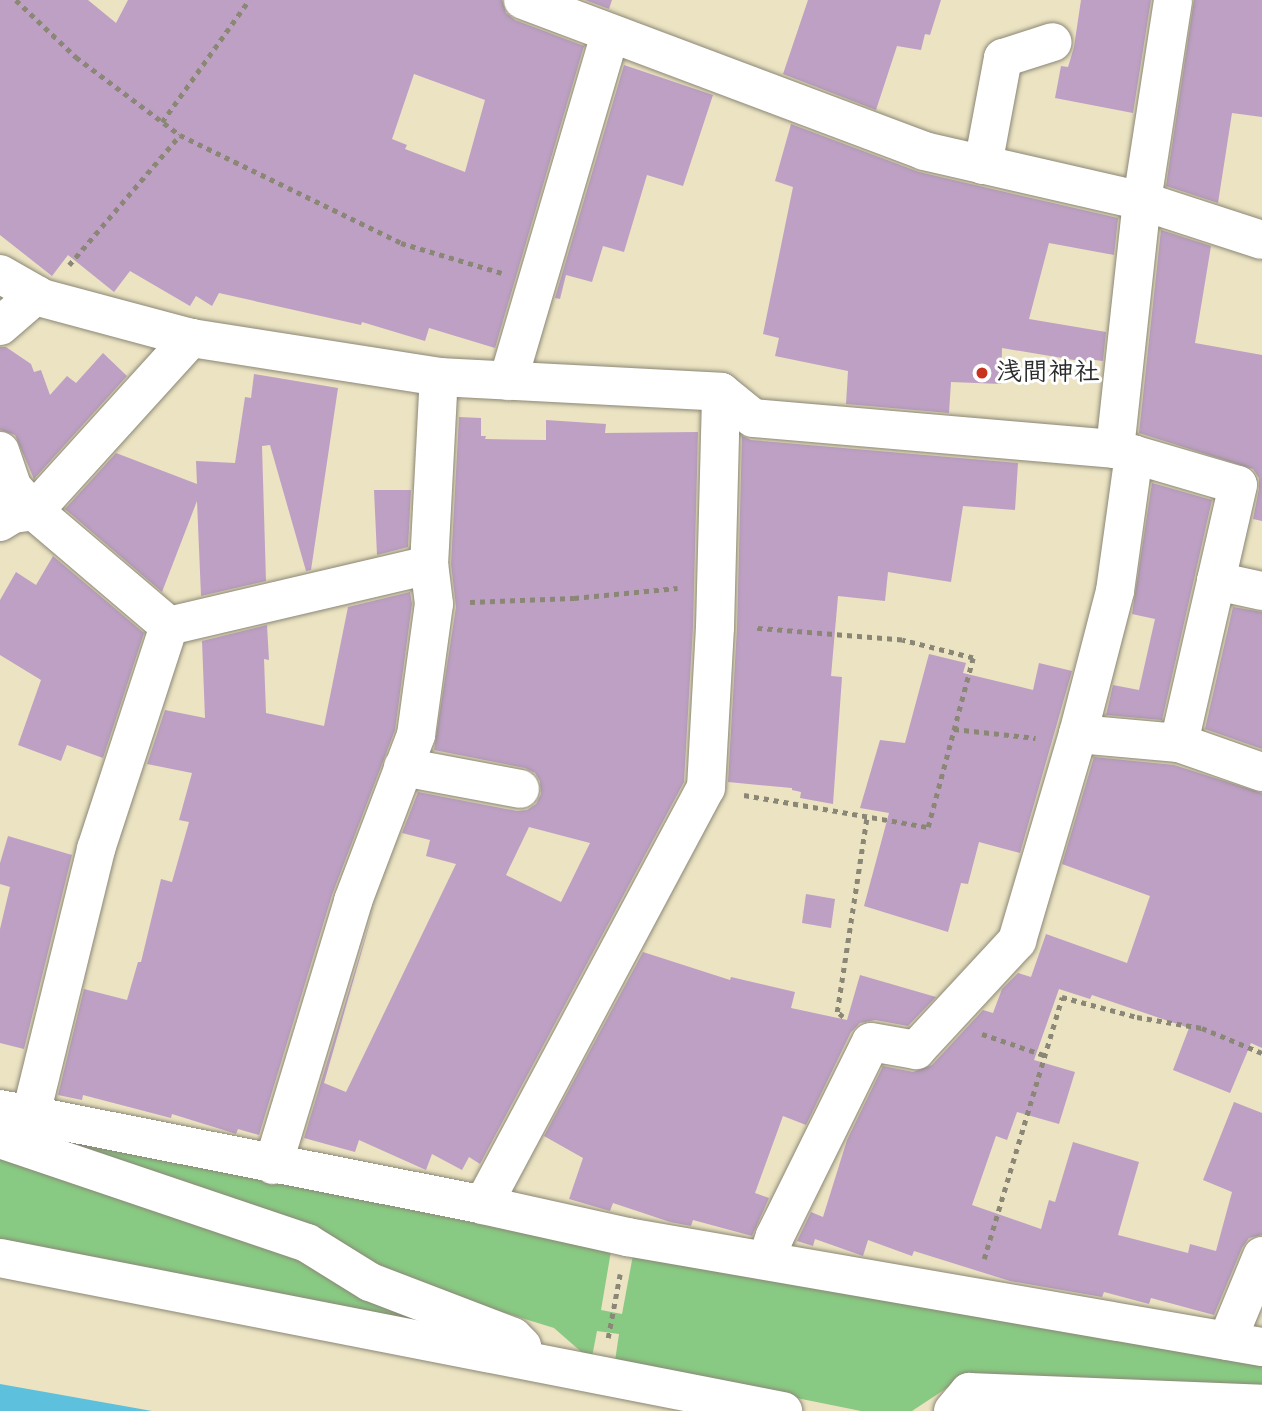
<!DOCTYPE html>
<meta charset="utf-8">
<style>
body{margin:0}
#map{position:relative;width:1262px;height:1411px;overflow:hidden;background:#ebe3c2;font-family:"Comic Neue","Klee One",sans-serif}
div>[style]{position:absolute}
.green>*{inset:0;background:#88ca83}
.water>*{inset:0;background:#5dc0dc}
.building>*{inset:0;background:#bda0c4}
.path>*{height:4.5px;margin-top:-2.25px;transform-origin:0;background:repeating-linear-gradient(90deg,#8b8776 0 5px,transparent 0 10px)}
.roads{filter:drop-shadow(0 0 2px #8b8776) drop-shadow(0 0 2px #8b8776)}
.minor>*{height:38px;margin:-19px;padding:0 19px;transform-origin:19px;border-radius:19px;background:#fff}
.dots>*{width:19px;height:19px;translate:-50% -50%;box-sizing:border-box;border:4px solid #fff;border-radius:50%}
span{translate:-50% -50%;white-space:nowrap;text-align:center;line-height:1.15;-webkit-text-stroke:6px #fff;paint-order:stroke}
.poi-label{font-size:26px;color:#2b2b2b;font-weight:700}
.left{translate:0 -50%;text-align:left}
</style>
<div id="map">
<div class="green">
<div style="clip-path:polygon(5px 1126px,611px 1251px,601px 1310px,622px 1314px,633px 1255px,1262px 1366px,1262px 1391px,968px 1374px,912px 1411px,861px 1411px,615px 1361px,619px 1334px,597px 1331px,592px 1357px,586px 1356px,554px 1328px,375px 1273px)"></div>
<div style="clip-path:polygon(0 1151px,303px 1252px,487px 1334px,0 1243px)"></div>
</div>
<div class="water">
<div style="clip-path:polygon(0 1384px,152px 1411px,0 1411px)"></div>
</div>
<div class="building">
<div style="clip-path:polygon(evenodd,0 0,88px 0,116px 23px,128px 0,502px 0,506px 13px,515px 20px,584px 46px,495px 348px,429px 328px,425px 341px,362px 322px,361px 325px,219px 293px,212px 306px,196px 296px,190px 306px,130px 271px,114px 292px,68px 255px,52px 276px,0 235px,0 0,414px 74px,485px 100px,465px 172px,405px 149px,407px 145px,392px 139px,414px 74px)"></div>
<div style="clip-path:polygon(585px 0,612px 0,609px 9px)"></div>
<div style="clip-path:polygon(808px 0,941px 0,930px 35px,925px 34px,921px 50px,897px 46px,876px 110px,783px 74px)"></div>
<div style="clip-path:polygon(1081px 0,1151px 0,1133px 113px,1055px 98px,1061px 66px,1068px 67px,1074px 47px)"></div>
<div style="clip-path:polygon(1194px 0,1262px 0,1262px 117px,1232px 113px,1218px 203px,1166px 186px)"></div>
<div style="clip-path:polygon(624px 65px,713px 95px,683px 186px,647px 175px,624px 252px,603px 246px,592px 282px,566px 275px,560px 299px,555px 298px)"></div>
<div style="clip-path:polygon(791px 124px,919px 172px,1118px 218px,1114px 255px,1049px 243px,1029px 319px,1106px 332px,1103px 361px,1086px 359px,1086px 362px,1002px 348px,1001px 384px,951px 382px,949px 413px,846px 404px,848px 371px,775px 356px,779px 338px,763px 334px,793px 187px,775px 181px)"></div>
<div style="clip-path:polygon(1161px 230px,1211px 246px,1195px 343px,1262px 355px,1262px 521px,1253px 519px,1259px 489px,1259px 478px,1253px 469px,1139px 433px)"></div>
<div style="clip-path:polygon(0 347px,6px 347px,31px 364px,34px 372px,41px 370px,50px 395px,67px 376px,76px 383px,103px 353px,127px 376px,34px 479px,15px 435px,0 430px)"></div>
<div style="clip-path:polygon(254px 374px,338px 388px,311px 570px,306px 571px,270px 445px,262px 446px,266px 581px,201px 596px,197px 501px,162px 592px,65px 509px,116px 453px,197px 484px,196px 461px,235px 463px,245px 397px,251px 398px)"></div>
<div style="clip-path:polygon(evenodd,459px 417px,481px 418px,481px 436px,486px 436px,485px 439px,546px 440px,546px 420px,606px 424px,605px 433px,698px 432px,693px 626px,684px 782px,480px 1164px,469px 1157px,462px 1170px,432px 1154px,426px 1170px,359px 1140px,355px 1152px,304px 1138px,375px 905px,324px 1083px,346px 1092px,456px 864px,426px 856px,430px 840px,402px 833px,418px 792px,517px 811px,527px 810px,536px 804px,541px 794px,540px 781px,535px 773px,525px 768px,434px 750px,456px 607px,451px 564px,459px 417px,529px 827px,590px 843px,561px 902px,506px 875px,529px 827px)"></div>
<div style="clip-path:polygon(742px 436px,751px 440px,1018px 463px,1015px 510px,963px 506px,951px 582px,888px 572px,885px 601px,838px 596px,831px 676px,842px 677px,833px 804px,800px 798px,801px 792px,792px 790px,792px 788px,728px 782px,737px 628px)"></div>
<div style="clip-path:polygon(1152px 483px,1212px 500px,1162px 720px,1106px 715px,1113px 685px,1139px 690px,1155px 619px,1132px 614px)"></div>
<div style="clip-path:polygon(374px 490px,411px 490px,408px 547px,377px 555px)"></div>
<div style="clip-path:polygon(53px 556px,144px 633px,103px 758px,67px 745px,61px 761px,18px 745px,41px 680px,0 655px,0 600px,16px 572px,36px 585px)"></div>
<div style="clip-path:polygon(410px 592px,412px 604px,395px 730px,332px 895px,259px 1135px,238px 1129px,236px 1134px,230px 1132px,172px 1114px,171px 1118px,83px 1095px,82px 1100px,58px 1095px,84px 989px,127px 1000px,138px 962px,141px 962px,161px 879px,172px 882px,189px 822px,179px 820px,192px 773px,147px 764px,165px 710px,205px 718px,202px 641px,267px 625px,269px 660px,264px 659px,266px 713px,324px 726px,348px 607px)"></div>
<div style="clip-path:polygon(1233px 607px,1262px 612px,1262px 749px,1205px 729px)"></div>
<div style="clip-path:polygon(929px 654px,966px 663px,963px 673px,1033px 690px,1039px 663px,1072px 671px,1020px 853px,979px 842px,968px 884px,961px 883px,948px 932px,864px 906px,889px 813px,860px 808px,880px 740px,905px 743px)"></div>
<div style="clip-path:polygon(1094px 757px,1174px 765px,1262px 793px,1262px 1048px,1251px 1043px,1230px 1093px,1173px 1070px,1189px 1028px,1092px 995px,1090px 999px,1059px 989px,1034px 1060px,1075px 1072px,1059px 1124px,1017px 1112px,1007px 1140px,996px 1136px,972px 1205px,1041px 1229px,1049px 1200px,1055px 1202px,1073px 1142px,1139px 1162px,1118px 1235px,1188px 1253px,1190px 1244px,1216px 1251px,1232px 1192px,1203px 1180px,1234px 1102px,1262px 1113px,1262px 1235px,1249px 1238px,1242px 1248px,1214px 1315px,1151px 1298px,1149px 1304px,1104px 1292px,1102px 1297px,1010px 1281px,914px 1251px,912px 1256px,868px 1240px,863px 1256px,815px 1239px,813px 1246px,797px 1241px,811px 1212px,823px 1217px,847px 1140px,883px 1066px,913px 1072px,932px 1065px,983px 1010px,993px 1013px,1002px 989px,1018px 973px,1031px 977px,1046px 934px,1127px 963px,1150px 896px,1062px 864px)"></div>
<div style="clip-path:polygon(8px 836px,72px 855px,24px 1049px,0 1043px,0 929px,10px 887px,0 884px,0 863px)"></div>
<div style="clip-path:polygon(806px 894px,835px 899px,831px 928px,802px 923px)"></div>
<div style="clip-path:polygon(643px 952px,730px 980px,731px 977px,795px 992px,791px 1008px,847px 1020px,860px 975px,936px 997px,908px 1026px,875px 1020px,860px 1023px,851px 1032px,806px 1125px,783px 1116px,755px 1193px,769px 1198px,752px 1236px,693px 1220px,691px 1226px,670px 1222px,613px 1203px,610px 1211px,569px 1199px,583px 1158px,544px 1136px)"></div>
</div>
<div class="path">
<div style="left:16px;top:0;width:83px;rotate:43.5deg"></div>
<div style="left:76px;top:57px;width:130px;rotate:36.9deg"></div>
<div style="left:180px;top:135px;width:246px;rotate:26deg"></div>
<div style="left:401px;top:243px;width:105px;rotate:16.5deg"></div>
<div style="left:162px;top:122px;width:150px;rotate:-54.5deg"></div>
<div style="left:69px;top:265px;width:171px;rotate:-49.5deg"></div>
<div style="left:470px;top:602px;width:104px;rotate:-2.2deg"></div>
<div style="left:574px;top:598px;width:104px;rotate:-5.5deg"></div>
<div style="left:954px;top:729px;width:82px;rotate:6.3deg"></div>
<div style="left:744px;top:795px;width:187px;rotate:9.9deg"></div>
<div style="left:928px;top:827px;width:175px;rotate:-75.1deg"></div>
<div style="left:973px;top:658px;width:73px;rotate:-165.8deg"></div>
<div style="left:902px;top:640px;width:148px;rotate:-175.4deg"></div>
<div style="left:843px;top:1017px;width:8px;rotate:-140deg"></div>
<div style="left:837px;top:1012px;width:198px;rotate:-81.3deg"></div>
<div style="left:982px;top:1034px;width:65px;rotate:18.7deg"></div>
<div style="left:984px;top:1259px;width:273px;rotate:-73.4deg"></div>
<div style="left:1062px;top:997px;width:78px;rotate:14.9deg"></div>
<div style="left:1137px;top:1017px;width:66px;rotate:9.6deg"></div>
<div style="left:1202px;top:1028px;width:65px;rotate:22.6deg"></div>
<div style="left:608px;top:1338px;width:65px;rotate:-79.4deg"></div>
</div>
<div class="roads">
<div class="minor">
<div style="left:523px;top:0;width:428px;rotate:20.6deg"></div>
<div style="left:924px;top:151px;width:224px;rotate:12.9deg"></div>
<div style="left:1142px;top:201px;width:126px;rotate:18deg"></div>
<div style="left:983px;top:165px;width:109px;rotate:-79.4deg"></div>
<div style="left:1003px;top:58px;width:52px;rotate:-17.7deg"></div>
<div style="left:0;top:274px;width:48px;rotate:29.7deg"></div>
<div style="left:42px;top:298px;width:154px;rotate:15deg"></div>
<div style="left:191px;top:338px;width:251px;rotate:8.9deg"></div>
<div style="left:439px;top:377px;width:282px;rotate:3deg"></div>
<div style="left:721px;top:392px;width:41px;rotate:39.1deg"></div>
<div style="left:753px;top:418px;width:363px;rotate:4.9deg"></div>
<div style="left:1115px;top:449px;width:128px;rotate:16.3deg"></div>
<div style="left:1238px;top:485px;width:98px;rotate:102.9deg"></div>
<div style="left:1216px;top:581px;width:47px;rotate:12.3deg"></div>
<div style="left:0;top:326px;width:48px;rotate:-40.7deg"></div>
<div style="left:508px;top:381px;width:361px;rotate:-73.6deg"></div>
<div style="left:1115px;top:449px;width:249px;rotate:-83.8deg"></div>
<div style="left:1142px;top:201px;width:203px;rotate:-81.2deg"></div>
<div style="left:0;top:451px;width:39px;rotate:71deg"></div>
<div style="left:13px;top:488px;width:31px;rotate:48deg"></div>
<div style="left:34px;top:511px;width:177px;rotate:40.4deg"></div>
<div style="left:169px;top:626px;width:267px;rotate:-13.2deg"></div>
<div style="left:0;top:522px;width:15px;rotate:-32deg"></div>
<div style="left:13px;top:514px;width:21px;rotate:-8deg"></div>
<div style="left:34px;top:511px;width:234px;rotate:-47.8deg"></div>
<div style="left:1078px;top:734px;width:101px;rotate:5.1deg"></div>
<div style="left:1179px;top:743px;width:88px;rotate:19.3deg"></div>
<div style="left:1179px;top:743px;width:166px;rotate:-77.1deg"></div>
<div style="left:403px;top:767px;width:119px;rotate:10.6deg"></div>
<div style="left:0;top:1109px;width:492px;rotate:11.2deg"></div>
<div style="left:483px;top:1205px;width:148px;rotate:12.5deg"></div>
<div style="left:627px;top:1237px;width:644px;rotate:9.83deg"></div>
<div style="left:31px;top:1114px;width:273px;rotate:-76.2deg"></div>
<div style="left:96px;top:849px;width:235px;rotate:-71.9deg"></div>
<div style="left:0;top:1139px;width:324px;rotate:18.7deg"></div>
<div style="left:307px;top:1243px;width:74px;rotate:31.8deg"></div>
<div style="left:370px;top:1282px;width:153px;rotate:21deg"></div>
<div style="left:513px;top:1337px;width:13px;rotate:45deg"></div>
<div style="left:273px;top:1165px;width:276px;rotate:-73.1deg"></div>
<div style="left:353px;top:901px;width:178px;rotate:-69.2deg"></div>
<div style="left:416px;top:735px;width:132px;rotate:-82.2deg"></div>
<div style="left:434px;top:604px;width:39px;rotate:-97deg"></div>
<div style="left:429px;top:565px;width:188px;rotate:-87deg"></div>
<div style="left:483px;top:1205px;width:473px;rotate:-61.9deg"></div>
<div style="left:706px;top:788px;width:161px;rotate:-86.8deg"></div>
<div style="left:715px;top:627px;width:235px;rotate:-88.5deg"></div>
<div style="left:0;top:1258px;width:798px;rotate:11.06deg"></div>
<div style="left:767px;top:1260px;width:25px;rotate:-72deg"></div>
<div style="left:775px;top:1236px;width:216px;rotate:-63.7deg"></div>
<div style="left:871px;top:1042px;width:46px;rotate:10.1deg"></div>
<div style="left:916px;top:1050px;width:149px;rotate:-47.2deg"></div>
<div style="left:1017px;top:941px;width:216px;rotate:-73.6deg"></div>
<div style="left:1078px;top:734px;width:148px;rotate:-75.5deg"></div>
<div style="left:1115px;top:591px;width:138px;rotate:-82.1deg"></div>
<div style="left:1227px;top:1341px;width:92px;rotate:-67.6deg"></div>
<div style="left:953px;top:1411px;width:25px;rotate:-50deg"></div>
<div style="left:969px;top:1392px;width:293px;rotate:2.3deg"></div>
</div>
</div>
<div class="dots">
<div style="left:982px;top:373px;background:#c8321e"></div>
</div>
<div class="poi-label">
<span class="left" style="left:996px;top:373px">浅間神社</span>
</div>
</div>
